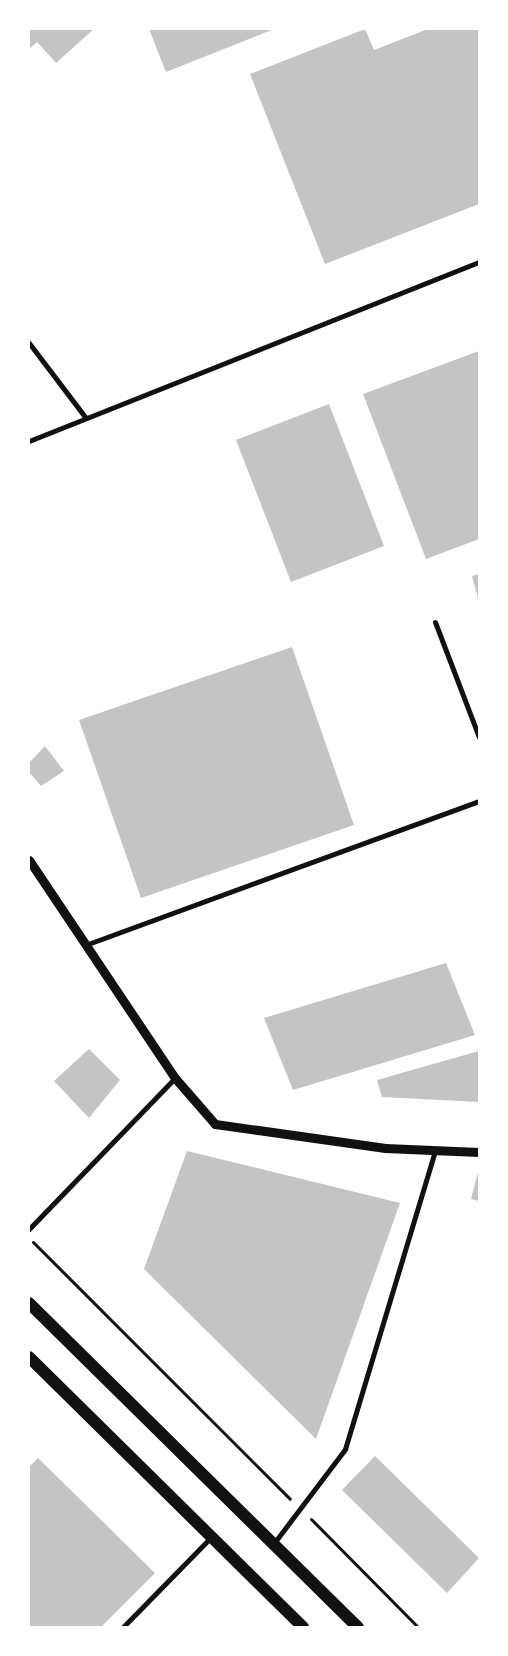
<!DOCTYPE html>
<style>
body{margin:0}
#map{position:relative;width:508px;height:1656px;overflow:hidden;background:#fff;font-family:Overpass,sans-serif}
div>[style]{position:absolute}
.building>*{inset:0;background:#c4c4c4}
.path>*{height:3px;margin:-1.5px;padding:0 1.5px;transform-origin:1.5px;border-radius:1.5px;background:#111}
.minor>*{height:5px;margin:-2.5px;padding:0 2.5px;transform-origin:2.5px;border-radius:2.5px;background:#111}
.tertiary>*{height:9px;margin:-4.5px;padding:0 4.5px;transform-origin:4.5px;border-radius:4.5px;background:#111}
.primary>*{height:12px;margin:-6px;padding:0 6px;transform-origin:6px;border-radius:6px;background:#111}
span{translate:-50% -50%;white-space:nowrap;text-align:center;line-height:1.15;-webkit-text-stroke:4px #fff;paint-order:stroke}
.frame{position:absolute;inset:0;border:30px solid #fff;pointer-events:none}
</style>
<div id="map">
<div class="building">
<div style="clip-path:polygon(29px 29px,94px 29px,56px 63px,37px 42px,29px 49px)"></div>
<div style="clip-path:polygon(149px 29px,274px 29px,166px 72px)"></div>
<div style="clip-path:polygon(365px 29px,374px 50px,428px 29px,479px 29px,479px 204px,325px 264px,250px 74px)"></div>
<div style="clip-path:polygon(479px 351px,479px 539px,426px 559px,363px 394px)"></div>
<div style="clip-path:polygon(329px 404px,384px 546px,291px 582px,236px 440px)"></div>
<div style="clip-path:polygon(479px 574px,479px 602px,472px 576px)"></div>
<div style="clip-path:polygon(292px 647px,354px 825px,141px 898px,79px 720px)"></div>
<div style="clip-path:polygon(45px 746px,64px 771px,41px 786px,29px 772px,29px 763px)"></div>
<div style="clip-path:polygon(446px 963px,475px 1035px,293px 1090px,264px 1018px)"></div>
<div style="clip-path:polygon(89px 1049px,120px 1080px,89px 1118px,54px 1081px)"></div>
<div style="clip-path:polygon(479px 1051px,479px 1102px,382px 1097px,377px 1080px)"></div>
<div style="clip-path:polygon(187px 1151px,400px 1203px,316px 1439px,144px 1269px)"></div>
<div style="clip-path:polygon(479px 1168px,479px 1201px,471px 1199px)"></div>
<div style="clip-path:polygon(375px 1456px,479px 1558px,447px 1593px,342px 1490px)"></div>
<div style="clip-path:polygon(38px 1458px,155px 1573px,101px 1627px,29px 1627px,29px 1467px)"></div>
</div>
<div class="path">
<div style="left:33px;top:1242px;width:363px;rotate:45deg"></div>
<div style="left:311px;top:1519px;width:152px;rotate:45.3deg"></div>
</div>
<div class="minor">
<div style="left:29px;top:343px;width:94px;rotate:52.8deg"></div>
<div style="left:29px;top:441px;width:484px;rotate:-21.7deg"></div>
<div style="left:435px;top:622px;width:123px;rotate:69.1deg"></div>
<div style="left:88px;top:944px;width:416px;rotate:-20.1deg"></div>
<div style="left:29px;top:1229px;width:210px;rotate:-46deg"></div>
<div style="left:274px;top:1543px;width:118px;rotate:-52.9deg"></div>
<div style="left:345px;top:1449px;width:312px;rotate:-73.2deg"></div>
<div style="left:123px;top:1627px;width:126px;rotate:-45.6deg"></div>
</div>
<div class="tertiary">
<div style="left:29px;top:860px;width:262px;rotate:56.2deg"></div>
<div style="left:175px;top:1078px;width:61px;rotate:49deg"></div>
<div style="left:215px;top:1124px;width:172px;rotate:8deg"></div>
<div style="left:385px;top:1148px;width:94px;rotate:2.4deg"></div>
</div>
<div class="primary">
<div style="left:29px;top:1303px;width:462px;rotate:44.6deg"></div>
<div style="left:29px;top:1357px;width:385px;rotate:44.6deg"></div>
</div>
<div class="frame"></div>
</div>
